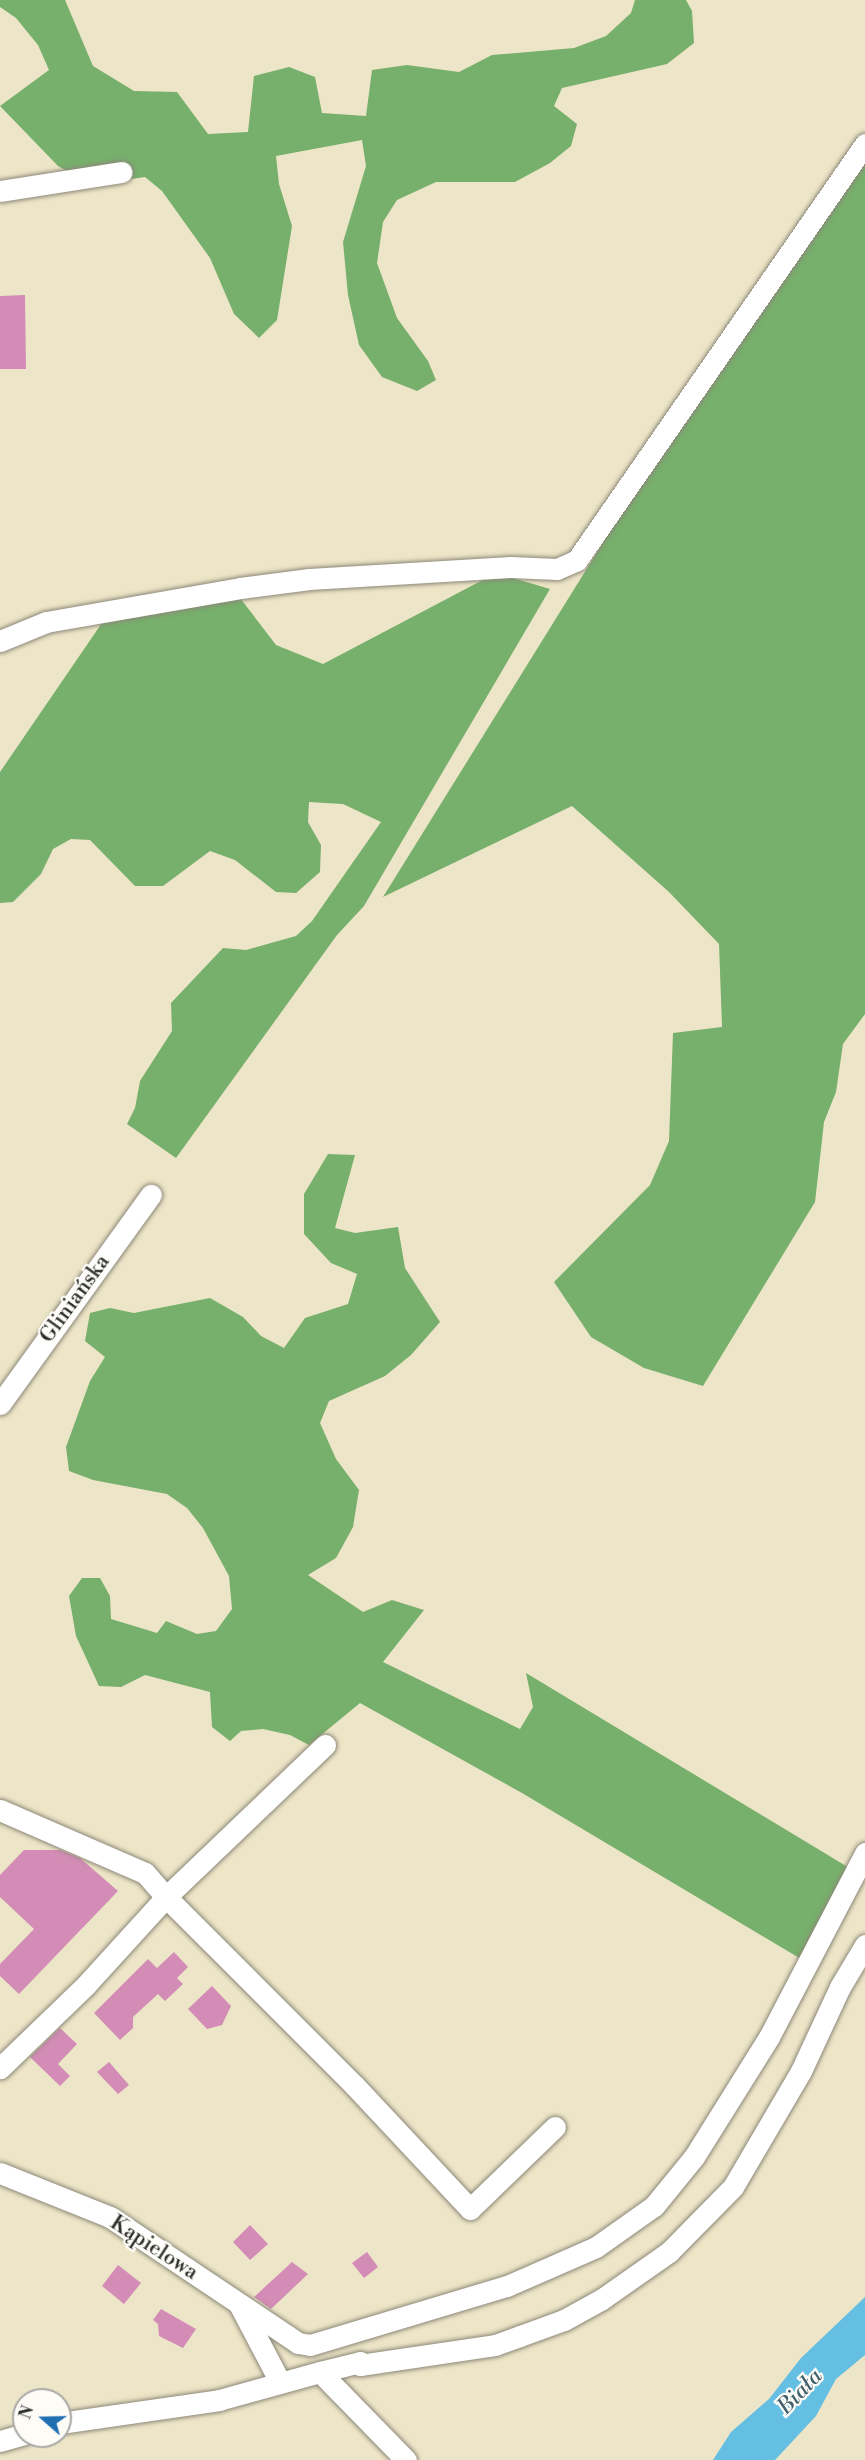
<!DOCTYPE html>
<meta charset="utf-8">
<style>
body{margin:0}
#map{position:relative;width:865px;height:2460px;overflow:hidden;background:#ede5c7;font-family:"Libre Bodoni",serif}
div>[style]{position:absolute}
.forest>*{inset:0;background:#77af6c}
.water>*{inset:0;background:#64bfe2}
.building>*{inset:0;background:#d38cb5}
.roads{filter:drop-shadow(0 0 2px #8c8879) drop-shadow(0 0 2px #8c8879)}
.minor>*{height:21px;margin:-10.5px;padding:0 10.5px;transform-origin:10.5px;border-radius:10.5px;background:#fff}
span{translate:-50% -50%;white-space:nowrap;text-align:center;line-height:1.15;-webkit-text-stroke:4.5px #fdfcf7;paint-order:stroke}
.street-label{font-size:21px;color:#2b2b2b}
.water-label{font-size:22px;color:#3f5f6b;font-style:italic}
.north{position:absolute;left:12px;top:2388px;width:60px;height:60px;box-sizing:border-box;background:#fdfcf7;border:2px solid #a9a8a5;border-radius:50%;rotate:290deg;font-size:16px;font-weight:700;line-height:24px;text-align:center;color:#2b2b2b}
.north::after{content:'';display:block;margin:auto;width:21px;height:27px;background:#1f6fb2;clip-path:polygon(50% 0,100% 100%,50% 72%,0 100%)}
</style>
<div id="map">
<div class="forest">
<div style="clip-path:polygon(0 0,65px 0,93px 66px,134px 91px,177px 92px,208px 134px,248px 132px,254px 76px,289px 67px,315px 77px,322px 113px,366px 116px,372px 70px,407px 65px,459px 72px,492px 55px,574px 48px,606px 36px,631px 13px,635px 0,686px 0,692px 11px,694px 43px,667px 64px,562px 88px,554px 106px,577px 124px,571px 146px,550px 163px,515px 182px,436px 182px,397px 200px,383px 222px,377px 263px,397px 318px,428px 361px,436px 380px,417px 391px,382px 377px,359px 345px,348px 295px,343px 242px,366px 166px,362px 140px,276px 156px,279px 184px,292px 226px,277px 320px,259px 338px,234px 314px,210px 258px,162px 191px,145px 177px,110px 182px,76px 176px,58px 166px,0 106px,49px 70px,38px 45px,16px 18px,0 7px)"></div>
<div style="clip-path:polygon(865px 157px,865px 1014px,843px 1044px,836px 1092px,824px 1122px,815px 1202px,703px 1386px,644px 1368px,591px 1337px,554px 1282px,650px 1185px,669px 1141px,673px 1033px,722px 1027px,719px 944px,669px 892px,572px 806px,383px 897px,694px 396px)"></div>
<div style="clip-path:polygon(496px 573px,550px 589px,364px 906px,337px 935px,176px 1158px,127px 1124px,135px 1108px,140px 1081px,172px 1031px,171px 1003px,223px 948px,246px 950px,296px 936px,312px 921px,381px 822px,343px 804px,309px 802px,308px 822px,321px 845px,320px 872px,296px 893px,276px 892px,235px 860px,210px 851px,163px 886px,135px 886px,90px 840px,71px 839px,53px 849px,41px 874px,13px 902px,0 903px,0 772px,106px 617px,237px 594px,276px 645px,323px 664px)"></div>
<div style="clip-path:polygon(328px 1154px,355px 1155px,335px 1228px,355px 1233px,398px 1227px,405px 1268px,440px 1322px,411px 1355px,385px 1376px,329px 1401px,320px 1423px,336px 1459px,359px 1490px,353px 1527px,336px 1558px,308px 1575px,363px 1612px,392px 1600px,424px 1610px,383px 1662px,520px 1729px,533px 1707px,526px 1673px,851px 1869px,801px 1959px,522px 1793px,360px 1703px,309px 1745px,290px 1735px,263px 1729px,241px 1731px,230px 1741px,212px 1727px,210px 1692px,145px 1675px,121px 1687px,99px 1686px,76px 1636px,69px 1596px,82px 1578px,100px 1578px,110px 1596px,111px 1619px,157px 1633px,166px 1621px,197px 1634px,216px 1631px,232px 1609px,229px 1576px,203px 1528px,187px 1508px,167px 1494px,93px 1480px,69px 1471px,66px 1447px,90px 1381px,105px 1357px,85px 1341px,90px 1313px,110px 1308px,134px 1313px,210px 1298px,243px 1317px,261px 1336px,284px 1348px,305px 1318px,348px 1304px,357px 1274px,331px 1263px,304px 1234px,304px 1194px)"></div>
</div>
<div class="water">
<div style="clip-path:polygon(865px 2297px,865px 2355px,836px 2379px,816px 2416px,775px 2460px,713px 2460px,731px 2432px,769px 2399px,801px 2358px)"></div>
</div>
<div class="building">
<div style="clip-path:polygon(25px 295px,26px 369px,0 369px,0 296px)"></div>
<div style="clip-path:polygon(24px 1850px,60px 1850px,80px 1858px,118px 1891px,19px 1994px,0 1976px,0 1964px,34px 1929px,0 1897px,0 1875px)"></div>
<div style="clip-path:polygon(174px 1952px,188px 1967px,177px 1978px,183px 1984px,165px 2001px,158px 1994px,133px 2017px,133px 2028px,120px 2040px,94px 2013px,148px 1959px,157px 1968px)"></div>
<div style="clip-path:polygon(212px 1986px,231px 2006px,222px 2025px,207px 2029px,188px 2009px)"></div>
<div style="clip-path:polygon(60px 2028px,77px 2044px,58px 2064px,70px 2076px,60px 2086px,30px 2057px)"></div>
<div style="clip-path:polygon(109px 2062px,129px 2085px,118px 2094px,97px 2072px)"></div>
<div style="clip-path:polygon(250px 2225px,268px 2244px,250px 2260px,233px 2242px)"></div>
<div style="clip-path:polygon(367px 2252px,378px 2267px,364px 2278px,352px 2263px)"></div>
<div style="clip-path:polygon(292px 2262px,308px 2274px,271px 2309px,254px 2297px)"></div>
<div style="clip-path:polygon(118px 2265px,141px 2283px,124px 2304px,102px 2286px)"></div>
<div style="clip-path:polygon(161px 2309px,196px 2329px,183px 2348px,159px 2336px,158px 2324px,153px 2320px)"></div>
</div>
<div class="roads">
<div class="minor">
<div style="left:0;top:191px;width:123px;rotate:-8.9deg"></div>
<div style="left:0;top:641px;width:50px;rotate:-22.4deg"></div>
<div style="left:46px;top:622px;width:197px;rotate:-9.9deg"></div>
<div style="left:240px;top:588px;width:70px;rotate:-7.4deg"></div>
<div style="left:309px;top:579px;width:202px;rotate:-3.4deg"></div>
<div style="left:511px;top:567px;width:46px;rotate:2.5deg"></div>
<div style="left:557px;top:569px;width:22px;rotate:-24deg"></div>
<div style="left:577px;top:560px;width:506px;rotate:-55.3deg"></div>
<div style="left:0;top:1404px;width:258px;rotate:-54.2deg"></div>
<div style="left:325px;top:1745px;width:220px;rotate:136.3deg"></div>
<div style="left:166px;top:1897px;width:266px;rotate:45deg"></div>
<div style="left:354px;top:2085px;width:170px;rotate:46.9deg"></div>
<div style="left:470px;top:2209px;width:118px;rotate:-44deg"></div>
<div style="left:0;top:1810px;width:158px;rotate:23.5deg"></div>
<div style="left:145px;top:1873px;width:32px;rotate:49deg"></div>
<div style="left:166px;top:1897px;width:119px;rotate:132.3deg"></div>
<div style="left:86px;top:1985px;width:120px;rotate:136deg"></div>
<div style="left:0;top:2173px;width:118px;rotate:21.8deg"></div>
<div style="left:110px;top:2217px;width:226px;rotate:33.8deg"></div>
<div style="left:298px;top:2343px;width:12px;rotate:9deg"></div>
<div style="left:310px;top:2345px;width:206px;rotate:-16.7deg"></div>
<div style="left:507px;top:2286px;width:97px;rotate:-23.7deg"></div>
<div style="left:596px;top:2247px;width:71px;rotate:-35.3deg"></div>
<div style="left:654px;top:2206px;width:63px;rotate:-50.8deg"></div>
<div style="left:694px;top:2157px;width:142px;rotate:-58deg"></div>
<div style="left:769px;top:2037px;width:208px;rotate:-62.4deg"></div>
<div style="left:239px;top:2304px;width:88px;rotate:62.3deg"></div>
<div style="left:320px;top:2372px;width:41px;rotate:-14deg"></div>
<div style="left:360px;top:2362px;width:3px;rotate:90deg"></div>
<div style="left:360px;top:2365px;width:136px;rotate:-8.4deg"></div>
<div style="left:495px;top:2345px;width:27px;rotate:-20deg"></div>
<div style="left:520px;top:2336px;width:47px;rotate:-20deg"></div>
<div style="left:564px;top:2320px;width:43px;rotate:-28.9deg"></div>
<div style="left:602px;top:2299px;width:82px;rotate:-35deg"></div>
<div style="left:669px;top:2252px;width:91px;rotate:-45.4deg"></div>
<div style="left:733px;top:2187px;width:134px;rotate:-59.6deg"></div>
<div style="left:801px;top:2071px;width:93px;rotate:-65.1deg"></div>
<div style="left:840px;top:1987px;width:49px;rotate:-59.2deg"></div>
<div style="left:60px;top:2423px;width:161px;rotate:-8.2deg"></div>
<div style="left:219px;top:2400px;width:105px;rotate:-15.5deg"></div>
<div style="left:320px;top:2372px;width:123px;rotate:45.7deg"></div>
<div style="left:0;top:2441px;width:25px;rotate:-16deg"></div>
</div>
</div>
<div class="street-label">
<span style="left:75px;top:1299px;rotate:-54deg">Gliniańska</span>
<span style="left:154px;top:2248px;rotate:33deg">Kąpielowa</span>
</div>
<div class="water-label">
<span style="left:800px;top:2392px;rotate:-46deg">Biała</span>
</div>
<div class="north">N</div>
</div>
